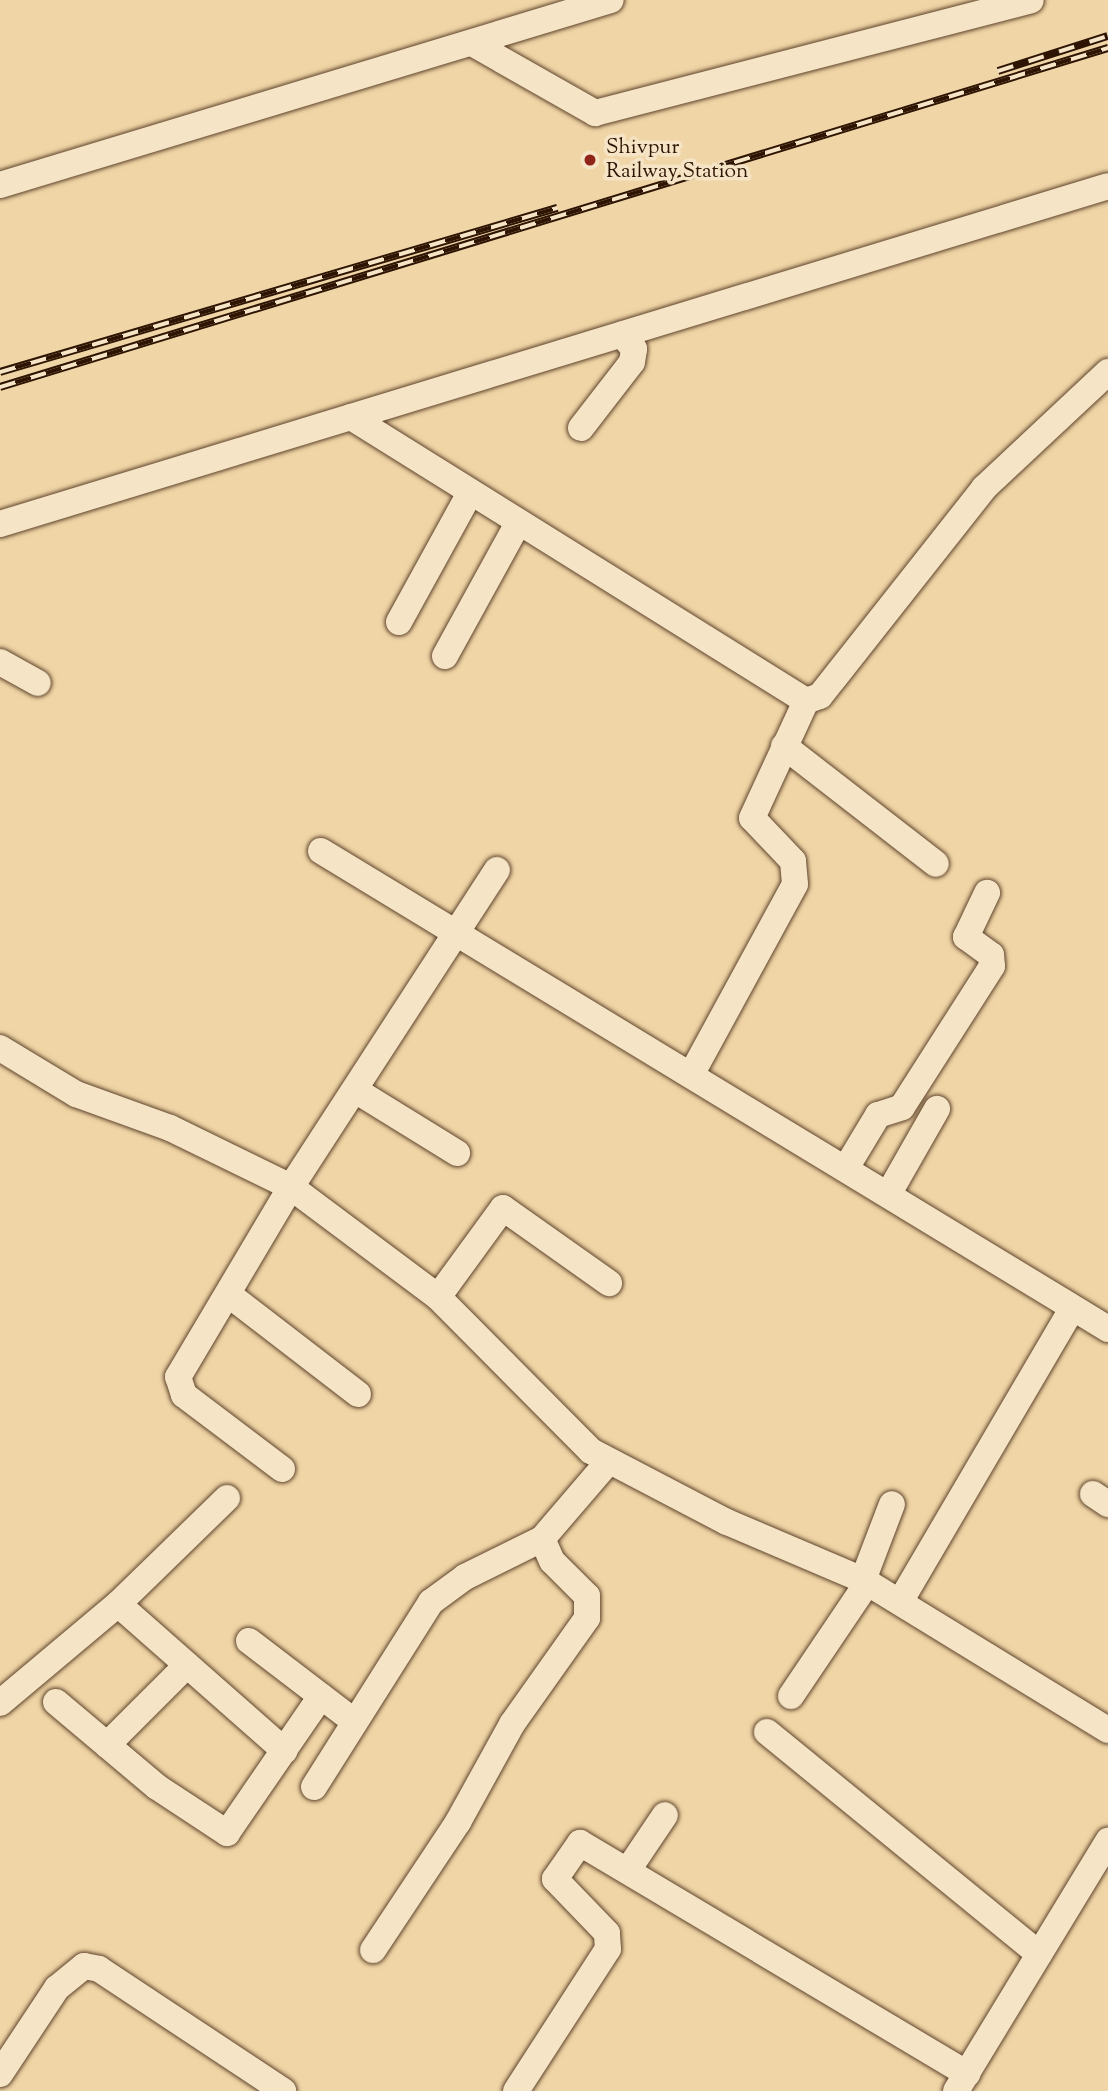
<!DOCTYPE html>
<style>
body{margin:0}
#map{position:relative;width:1108px;height:2091px;overflow:hidden;background:#f0d5a6;font-family:"Sorts Mill Goudy",serif}
div>[style]{position:absolute}
.roads{filter:drop-shadow(0 0 2px #5e442c) drop-shadow(0 0 2px #5e442c)}
.minor>*{height:26px;margin:-13px;padding:0 13px;transform-origin:13px;border-radius:13px;background:#f5e4c5}
.rail>*{height:8px;margin-top:-4px;transform-origin:0;background:repeating-linear-gradient(90deg,#f5e4c5 0 16px,#2d1403 0 32px);box-sizing:border-box;border-block:2px solid #2d1403}
.dots>*{width:19px;height:19px;translate:-50% -50%;box-sizing:border-box;border:4px solid #f5e4c5;border-radius:50%}
span{translate:-50% -50%;white-space:nowrap;text-align:center;line-height:1.15;-webkit-text-stroke:7px #f5e4c5;paint-order:stroke}
.poi-label{font-size:21px;color:#2d1403}
.left{translate:0 -50%;text-align:left}
</style>
<div id="map">
<div class="roads">
<div class="minor">
<div style="left:472px;top:43px;width:142px;rotate:29.6deg"></div>
<div style="left:595px;top:113px;width:450px;rotate:-14.5deg"></div>
<div style="left:0;top:185px;width:638px;rotate:-16.85deg"></div>
<div style="left:351px;top:417px;width:536px;rotate:31.97deg"></div>
<div style="left:806px;top:701px;width:15px;rotate:-20deg"></div>
<div style="left:820px;top:696px;width:265px;rotate:-51.7deg"></div>
<div style="left:984px;top:488px;width:170px;rotate:-43.1deg"></div>
<div style="left:581px;top:428px;width:83px;rotate:-52.3deg"></div>
<div style="left:632px;top:362px;width:13px;rotate:-81deg"></div>
<div style="left:634px;top:349px;width:19px;rotate:-129deg"></div>
<div style="left:0;top:524px;width:1158px;rotate:-16.96deg"></div>
<div style="left:399px;top:622px;width:147px;rotate:-61.2deg"></div>
<div style="left:445px;top:656px;width:152px;rotate:-61.2deg"></div>
<div style="left:0;top:662px;width:43px;rotate:28.9deg"></div>
<div style="left:784px;top:746px;width:192px;rotate:37.8deg"></div>
<div style="left:321px;top:851px;width:921px;rotate:31.27deg"></div>
<div style="left:0;top:1048px;width:89px;rotate:31.2deg"></div>
<div style="left:76px;top:1094px;width:100px;rotate:19.9deg"></div>
<div style="left:170px;top:1128px;width:135px;rotate:26deg"></div>
<div style="left:291px;top:1187px;width:184px;rotate:36.8deg"></div>
<div style="left:438px;top:1297px;width:217px;rotate:45.2deg"></div>
<div style="left:591px;top:1451px;width:153px;rotate:27.6deg"></div>
<div style="left:727px;top:1522px;width:148px;rotate:23.1deg"></div>
<div style="left:863px;top:1580px;width:287px;rotate:31.5deg"></div>
<div style="left:691px;top:1075px;width:217px;rotate:-61.4deg"></div>
<div style="left:795px;top:884px;width:23px;rotate:-95deg"></div>
<div style="left:793px;top:861px;width:59px;rotate:-133.6deg"></div>
<div style="left:752px;top:818px;width:129px;rotate:-65.2deg"></div>
<div style="left:355px;top:1090px;width:120px;rotate:31.7deg"></div>
<div style="left:846px;top:1168px;width:62px;rotate:-58.9deg"></div>
<div style="left:878px;top:1115px;width:25px;rotate:-18deg"></div>
<div style="left:902px;top:1107px;width:167px;rotate:-57.4deg"></div>
<div style="left:992px;top:966px;width:11px;rotate:-95deg"></div>
<div style="left:991px;top:955px;width:31px;rotate:-144deg"></div>
<div style="left:966px;top:937px;width:49px;rotate:-64.5deg"></div>
<div style="left:889px;top:1193px;width:97px;rotate:-60.3deg"></div>
<div style="left:228px;top:1294px;width:164px;rotate:37.6deg"></div>
<div style="left:438px;top:1297px;width:110px;rotate:-53.9deg"></div>
<div style="left:503px;top:1208px;width:130px;rotate:35.3deg"></div>
<div style="left:282px;top:1469px;width:123px;rotate:-142.9deg"></div>
<div style="left:184px;top:1395px;width:19px;rotate:-108deg"></div>
<div style="left:178px;top:1377px;width:221px;rotate:-59.3deg"></div>
<div style="left:291px;top:1187px;width:378px;rotate:-57deg"></div>
<div style="left:1093px;top:1494px;width:18px;rotate:34deg"></div>
<div style="left:863px;top:1580px;width:81px;rotate:-69.1deg"></div>
<div style="left:900px;top:1602px;width:340px;rotate:-59.6deg"></div>
<div style="left:118px;top:1604px;width:222px;rotate:41.4deg"></div>
<div style="left:249px;top:1641px;width:133px;rotate:37.4deg"></div>
<div style="left:791px;top:1696px;width:138px;rotate:-56deg"></div>
<div style="left:56px;top:1702px;width:132px;rotate:40.1deg"></div>
<div style="left:157px;top:1787px;width:84px;rotate:33.3deg"></div>
<div style="left:227px;top:1833px;width:166px;rotate:-55.5deg"></div>
<div style="left:0;top:1703px;width:154px;rotate:-40deg"></div>
<div style="left:118px;top:1604px;width:152px;rotate:-44.2deg"></div>
<div style="left:767px;top:1732px;width:351px;rotate:39.2deg"></div>
<div style="left:107px;top:1745px;width:113px;rotate:-45deg"></div>
<div style="left:314px;top:1787px;width:219px;rotate:-57.7deg"></div>
<div style="left:431px;top:1602px;width:42px;rotate:-36.3deg"></div>
<div style="left:465px;top:1577px;width:86px;rotate:-26.3deg"></div>
<div style="left:542px;top:1539px;width:101px;rotate:-49.4deg"></div>
<div style="left:628px;top:1870px;width:66px;rotate:-56.1deg"></div>
<div style="left:373px;top:1950px;width:154px;rotate:-56.4deg"></div>
<div style="left:458px;top:1822px;width:112px;rotate:-61.1deg"></div>
<div style="left:512px;top:1724px;width:130px;rotate:-54.7deg"></div>
<div style="left:587px;top:1618px;width:22px;rotate:-90deg"></div>
<div style="left:587px;top:1596px;width:49px;rotate:-135deg"></div>
<div style="left:552px;top:1561px;width:24px;rotate:-114deg"></div>
<div style="left:0;top:2074px;width:103px;rotate:-56.5deg"></div>
<div style="left:57px;top:1988px;width:35px;rotate:-39deg"></div>
<div style="left:84px;top:1966px;width:15px;rotate:11deg"></div>
<div style="left:99px;top:1969px;width:221px;rotate:33.5deg"></div>
<div style="left:516px;top:2091px;width:169px;rotate:-57.1deg"></div>
<div style="left:608px;top:1949px;width:16px;rotate:-94deg"></div>
<div style="left:607px;top:1933px;width:75px;rotate:-133.9deg"></div>
<div style="left:555px;top:1879px;width:44px;rotate:-55.2deg"></div>
<div style="left:580px;top:1843px;width:451px;rotate:30.8deg"></div>
<div style="left:956px;top:2091px;width:293px;rotate:-58.7deg"></div>
</div>
</div>
<div class="rail">
<div style="left:998px;top:71px;width:115px;rotate:-17.7deg"></div>
<div style="left:0;top:372px;width:581px;rotate:-16.41deg"></div>
<div style="left:0;top:387px;width:1159px;rotate:-17.01deg"></div>
</div>
<div class="dots">
<div style="left:590px;top:160px;background:#8f2418"></div>
</div>
<div class="poi-label">
<span class="left" style="left:606px;top:160px">Shivpur<br>Railway Station</span>
</div>
</div>
